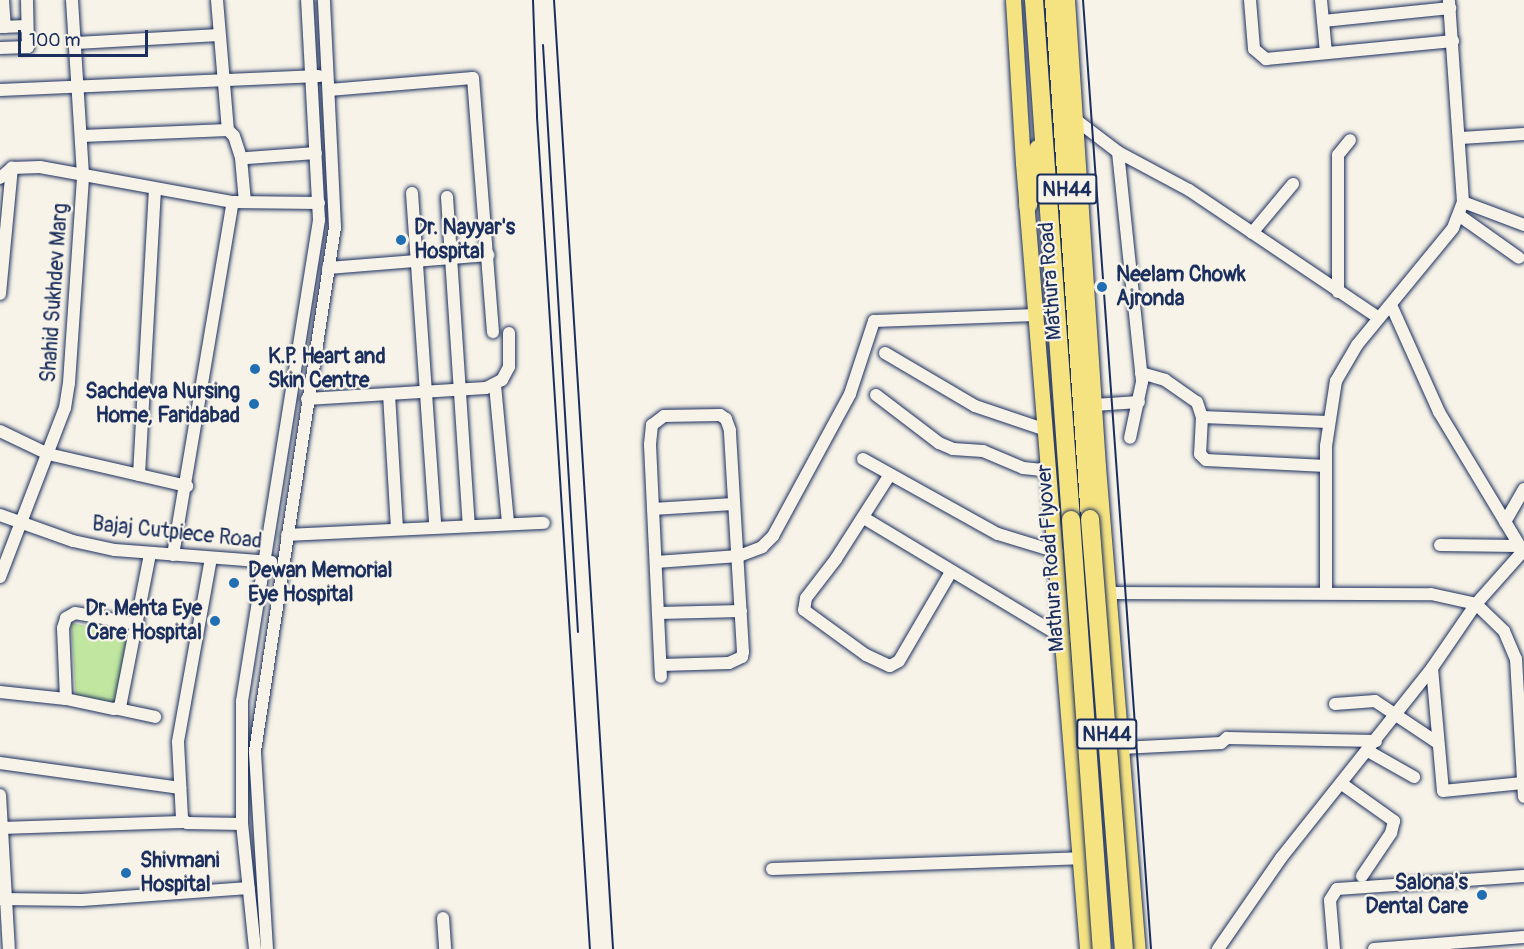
<!DOCTYPE html>
<style>
body{margin:0}
#map{position:relative;width:1524px;height:949px;overflow:hidden;background:#f7f3e8;font-family:Pangolin,sans-serif}
div>[style]{position:absolute}
.green>*{inset:0;background:#c0e6a0}
.roads{filter:drop-shadow(0 0 2px #1b2f5e) drop-shadow(0 0 2px #1b2f5e)}
.minor>*{height:12px;margin:-6px;padding:0 6px;transform-origin:6px;border-radius:6px;background:#f7f3e8}
.major>*{height:15px;margin:-7.5px;padding:0 7.5px;transform-origin:7.5px;border-radius:7.5px;background:#f5e382}
.highway>*{height:18px;margin:-9px;padding:0 9px;transform-origin:9px;border-radius:9px;background:#f5e382}
.rail>*{height:2px;margin:-1px;padding:0 1px;transform-origin:1px;border-radius:1px;background:#1b2f5e}
.bridges{filter:drop-shadow(0 0 2px #1b2f5e) drop-shadow(0 0 2px #1b2f5e)}
.highway-bridge>*{height:18px;margin:-9px;padding:0 9px;transform-origin:9px;border-radius:9px;background:#f5e382}
.dots>*{width:16px;height:16px;translate:-50% -50%;box-sizing:border-box;border:3px solid #f7f3e8;border-radius:50%}
span{translate:-50% -50%;white-space:nowrap;text-align:center;line-height:1.15;-webkit-text-stroke:4.5px #f7f3e8;paint-order:stroke}
.shield-label span{padding:2px 4px;background:#f7f3e8;border:2px solid;border-radius:4px;-webkit-text-stroke-width:0}
.shield-label{font-size:20px;color:#1b2f5e;font-weight:700}
.poi-label{font-size:21px;color:#1b2f5e;font-weight:700}
.left{translate:0 -50%;text-align:left}
.right{translate:-100% -50%;text-align:right}
.street-label{font-size:21px;color:#1b2f5e}
.scale{position:absolute;left:18px;top:30px;width:130px;height:27px;box-sizing:border-box;border:3px solid #1b2f5e;border-top:0;padding-left:8px;font-size:18px;line-height:21px;white-space:nowrap;color:#1b2f5e;-webkit-text-stroke:4px #f7f3e8;paint-order:stroke}
</style>
<div id="map">
<div class="green">
<div style="clip-path:polygon(71px 623px,131px 634px,119px 708px,76px 700px)"></div>
</div>
<div class="roads">
<div class="minor">
<div style="left:3px;top:0;width:27px;rotate:86deg"></div>
<div style="left:217px;top:0;width:130px;rotate:85.2deg"></div>
<div style="left:228px;top:130px;width:8px;rotate:45deg"></div>
<div style="left:234px;top:136px;width:23px;rotate:72deg"></div>
<div style="left:241px;top:158px;width:44px;rotate:84.8deg"></div>
<div style="left:1250px;top:0;width:49px;rotate:85.3deg"></div>
<div style="left:1254px;top:49px;width:16px;rotate:40deg"></div>
<div style="left:1266px;top:59px;width:188px;rotate:-5.5deg"></div>
<div style="left:1321px;top:0;width:53px;rotate:84.6deg"></div>
<div style="left:1323px;top:21px;width:128px;rotate:-5.8deg"></div>
<div style="left:0;top:27px;width:27px;rotate:-2deg"></div>
<div style="left:76px;top:43px;width:143px;rotate:-3.2deg"></div>
<div style="left:0;top:48px;width:28px;rotate:-2deg"></div>
<div style="left:28px;top:47px;width:47px;rotate:-91.2deg"></div>
<div style="left:0;top:90px;width:319px;rotate:-2.5deg"></div>
<div style="left:329px;top:90px;width:144px;rotate:-4.8deg"></div>
<div style="left:473px;top:78px;width:255px;rotate:85.5deg"></div>
<div style="left:1076px;top:120px;width:53px;rotate:37.3deg"></div>
<div style="left:1118px;top:152px;width:81px;rotate:28.2deg"></div>
<div style="left:1189px;top:190px;width:229px;rotate:34deg"></div>
<div style="left:82px;top:136px;width:146px;rotate:-2.4deg"></div>
<div style="left:1461px;top:138px;width:63px;rotate:-3.6deg"></div>
<div style="left:1118px;top:152px;width:231px;rotate:84deg"></div>
<div style="left:1142px;top:382px;width:57px;rotate:102.1deg"></div>
<div style="left:247px;top:158px;width:69px;rotate:-4.1deg"></div>
<div style="left:0;top:178px;width:16px;rotate:-40deg"></div>
<div style="left:12px;top:168px;width:28px;rotate:-2deg"></div>
<div style="left:40px;top:167px;width:196px;rotate:10.3deg"></div>
<div style="left:233px;top:202px;width:86px;rotate:0.7deg"></div>
<div style="left:412px;top:193px;width:334px;rotate:86deg"></div>
<div style="left:447px;top:197px;width:328px;rotate:86.2deg"></div>
<div style="left:1463px;top:202px;width:65px;rotate:20.7deg"></div>
<div style="left:1460px;top:216px;width:72px;rotate:35.4deg"></div>
<div style="left:1252px;top:233px;width:64px;rotate:-50.1deg"></div>
<div style="left:328px;top:268px;width:161px;rotate:-4.6deg"></div>
<div style="left:1338px;top:292px;width:137px;rotate:-90deg"></div>
<div style="left:1338px;top:155px;width:19px;rotate:-51deg"></div>
<div style="left:0;top:294px;width:127px;rotate:-84.6deg"></div>
<div style="left:1391px;top:305px;width:117px;rotate:65.8deg"></div>
<div style="left:1439px;top:412px;width:165px;rotate:58.9deg"></div>
<div style="left:885px;top:353px;width:104px;rotate:30.5deg"></div>
<div style="left:975px;top:406px;width:75px;rotate:18.7deg"></div>
<div style="left:1141px;top:373px;width:25px;rotate:16deg"></div>
<div style="left:1165px;top:380px;width:39px;rotate:35deg"></div>
<div style="left:1197px;top:402px;width:16px;rotate:72deg"></div>
<div style="left:1202px;top:417px;width:37px;rotate:93deg"></div>
<div style="left:1200px;top:454px;width:8px;rotate:45deg"></div>
<div style="left:1206px;top:460px;width:120px;rotate:2.9deg"></div>
<div style="left:495px;top:385px;width:139px;rotate:84.6deg"></div>
<div style="left:389px;top:394px;width:134px;rotate:86.6deg"></div>
<div style="left:876px;top:395px;width:79px;rotate:37.3deg"></div>
<div style="left:939px;top:443px;width:15px;rotate:23deg"></div>
<div style="left:953px;top:449px;width:30px;rotate:4deg"></div>
<div style="left:983px;top:451px;width:43px;rotate:23deg"></div>
<div style="left:1023px;top:468px;width:27px;rotate:6deg"></div>
<div style="left:307px;top:399px;width:179px;rotate:-3.5deg"></div>
<div style="left:486px;top:388px;width:18px;rotate:-27deg"></div>
<div style="left:502px;top:380px;width:15px;rotate:-62deg"></div>
<div style="left:509px;top:367px;width:34px;rotate:-90deg"></div>
<div style="left:1094px;top:405px;width:45px;rotate:-3.8deg"></div>
<div style="left:1202px;top:417px;width:126px;rotate:2.3deg"></div>
<div style="left:0;top:431px;width:53px;rotate:25.6deg"></div>
<div style="left:48px;top:454px;width:143px;rotate:13deg"></div>
<div style="left:863px;top:459px;width:154px;rotate:29.1deg"></div>
<div style="left:998px;top:534px;width:62px;rotate:17deg"></div>
<div style="left:139px;top:475px;width:285px;rotate:-86.8deg"></div>
<div style="left:889px;top:476px;width:98px;rotate:122.6deg"></div>
<div style="left:836px;top:559px;width:49px;rotate:127.6deg"></div>
<div style="left:806px;top:598px;width:12px;rotate:99deg"></div>
<div style="left:804px;top:610px;width:77px;rotate:36deg"></div>
<div style="left:866px;top:655px;width:26px;rotate:25deg"></div>
<div style="left:890px;top:666px;width:10px;rotate:-29deg"></div>
<div style="left:899px;top:661px;width:103px;rotate:-59.7deg"></div>
<div style="left:653px;top:509px;width:80px;rotate:-3.6deg"></div>
<div style="left:0;top:515px;width:77px;rotate:19.6deg"></div>
<div style="left:73px;top:541px;width:43px;rotate:12.1deg"></div>
<div style="left:115px;top:550px;width:157px;rotate:4.4deg"></div>
<div style="left:864px;top:518px;width:235px;rotate:31deg"></div>
<div style="left:1505px;top:522px;width:38px;rotate:-60deg"></div>
<div style="left:287px;top:535px;width:257px;rotate:-2.7deg"></div>
<div style="left:1440px;top:545px;width:79px;rotate:0.7deg"></div>
<div style="left:173px;top:555px;width:358px;rotate:-80.4deg"></div>
<div style="left:211px;top:558px;width:187px;rotate:100.2deg"></div>
<div style="left:178px;top:742px;width:77px;rotate:87deg"></div>
<div style="left:182px;top:819px;width:6px;rotate:39deg"></div>
<div style="left:187px;top:823px;width:55px;rotate:1deg"></div>
<div style="left:656px;top:562px;width:83px;rotate:-4.1deg"></div>
<div style="left:739px;top:556px;width:25px;rotate:-21deg"></div>
<div style="left:762px;top:547px;width:16px;rotate:-45deg"></div>
<div style="left:773px;top:536px;width:162px;rotate:-61.5deg"></div>
<div style="left:850px;top:394px;width:77px;rotate:-71.8deg"></div>
<div style="left:874px;top:321px;width:162px;rotate:-2.1deg"></div>
<div style="left:0;top:577px;width:181px;rotate:-69deg"></div>
<div style="left:65px;top:408px;width:25px;rotate:-81deg"></div>
<div style="left:69px;top:383px;width:208px;rotate:-86.1deg"></div>
<div style="left:83px;top:175px;width:175px;rotate:-93.6deg"></div>
<div style="left:1108px;top:593px;width:323px;rotate:0.2deg"></div>
<div style="left:1431px;top:594px;width:46px;rotate:12.5deg"></div>
<div style="left:1476px;top:604px;width:39px;rotate:44deg"></div>
<div style="left:1504px;top:631px;width:30px;rotate:67deg"></div>
<div style="left:1516px;top:659px;width:138px;rotate:86.7deg"></div>
<div style="left:1326px;top:593px;width:147px;rotate:-90deg"></div>
<div style="left:1326px;top:446px;width:66px;rotate:-81.3deg"></div>
<div style="left:1336px;top:381px;width:42px;rotate:-59.7deg"></div>
<div style="left:1357px;top:345px;width:151px;rotate:-50.6deg"></div>
<div style="left:1453px;top:228px;width:28px;rotate:-69deg"></div>
<div style="left:1463px;top:202px;width:202px;rotate:-94deg"></div>
<div style="left:659px;top:613px;width:82px;rotate:-1.4deg"></div>
<div style="left:661px;top:665px;width:68px;rotate:-1.7deg"></div>
<div style="left:729px;top:663px;width:14px;rotate:-25deg"></div>
<div style="left:742px;top:657px;width:5px;rotate:-79deg"></div>
<div style="left:743px;top:652px;width:222px;rotate:-93.4deg"></div>
<div style="left:730px;top:430px;width:12px;rotate:-110deg"></div>
<div style="left:726px;top:419px;width:7px;rotate:-146deg"></div>
<div style="left:720px;top:415px;width:56px;rotate:179deg"></div>
<div style="left:664px;top:416px;width:15px;rotate:143deg"></div>
<div style="left:652px;top:425px;width:20px;rotate:96deg"></div>
<div style="left:650px;top:445px;width:232px;rotate:87.3deg"></div>
<div style="left:1432px;top:668px;width:123px;rotate:84.9deg"></div>
<div style="left:1443px;top:791px;width:80px;rotate:-5.7deg"></div>
<div style="left:0;top:692px;width:66px;rotate:6.1deg"></div>
<div style="left:66px;top:699px;width:49px;rotate:11.8deg"></div>
<div style="left:114px;top:709px;width:6px;rotate:-18deg"></div>
<div style="left:120px;top:707px;width:156px;rotate:-78.9deg"></div>
<div style="left:66px;top:699px;width:71px;rotate:-92.4deg"></div>
<div style="left:63px;top:628px;width:10px;rotate:-73deg"></div>
<div style="left:66px;top:618px;width:10px;rotate:-29deg"></div>
<div style="left:75px;top:613px;width:64px;rotate:9.9deg"></div>
<div style="left:1335px;top:704px;width:40px;rotate:-4.3deg"></div>
<div style="left:1375px;top:701px;width:76px;rotate:33.7deg"></div>
<div style="left:118px;top:709px;width:38px;rotate:12deg"></div>
<div style="left:1121px;top:748px;width:100px;rotate:-2.9deg"></div>
<div style="left:1221px;top:743px;width:8px;rotate:-40deg"></div>
<div style="left:1227px;top:738px;width:149px;rotate:1.2deg"></div>
<div style="left:1368px;top:751px;width:53px;rotate:29.5deg"></div>
<div style="left:0;top:763px;width:182px;rotate:7.9deg"></div>
<div style="left:1342px;top:784px;width:64px;rotate:35.4deg"></div>
<div style="left:1394px;top:821px;width:12px;rotate:104deg"></div>
<div style="left:1391px;top:833px;width:52px;rotate:124deg"></div>
<div style="left:0;top:795px;width:154px;rotate:86.7deg"></div>
<div style="left:0;top:828px;width:183px;rotate:-1.9deg"></div>
<div style="left:772px;top:869px;width:309px;rotate:-2deg"></div>
<div style="left:0;top:899px;width:82px;rotate:0.7deg"></div>
<div style="left:82px;top:900px;width:167px;rotate:-4.1deg"></div>
<div style="left:443px;top:918px;width:31px;rotate:86deg"></div>
<div style="left:255px;top:949px;width:126px;rotate:-95.9deg"></div>
<div style="left:242px;top:824px;width:123px;rotate:-90deg"></div>
<div style="left:242px;top:701px;width:487px;rotate:-80.9deg"></div>
<div style="left:319px;top:220px;width:220px;rotate:-93.1deg"></div>
<div style="left:267px;top:949px;width:198px;rotate:-93.5deg"></div>
<div style="left:255px;top:751px;width:530px;rotate:-81.32deg"></div>
<div style="left:335px;top:227px;width:227px;rotate:-92.8deg"></div>
<div style="left:1218px;top:949px;width:111px;rotate:-55.3deg"></div>
<div style="left:1281px;top:858px;width:243px;rotate:-51.5deg"></div>
<div style="left:1432px;top:668px;width:78px;rotate:-55.5deg"></div>
<div style="left:1476px;top:604px;width:72px;rotate:-48.4deg"></div>
<div style="left:1334px;top:949px;width:49px;rotate:-94.7deg"></div>
<div style="left:1330px;top:900px;width:13px;rotate:-58deg"></div>
<div style="left:1337px;top:889px;width:187px;rotate:-4deg"></div>
<div style="left:1374px;top:949px;width:150px;rotate:-4.6deg"></div>
</div>
<div class="major">
<div style="left:1013px;top:0;width:163px;rotate:86.5deg"></div>
<div style="left:1023px;top:163px;width:789px;rotate:85.34deg"></div>
<div style="left:1067px;top:0;width:468px;rotate:86.2deg"></div>
<div style="left:1098px;top:467px;width:484px;rotate:85.3deg"></div>
</div>
<div class="highway">
<div style="left:1034px;top:0;width:521px;rotate:85.93deg"></div>
<div style="left:1054px;top:0;width:520px;rotate:86.03deg"></div>
<div style="left:1028px;top:205px;width:57px;rotate:-79.9deg"></div>
</div>
</div>
<div class="rail">
<div style="left:533px;top:0;width:117px;rotate:88deg"></div>
<div style="left:537px;top:117px;width:834px;rotate:86.36deg"></div>
<div style="left:554px;top:0;width:951px;rotate:86.44deg"></div>
<div style="left:1083px;top:0;width:951px;rotate:85.9deg"></div>
<div style="left:543px;top:45px;width:588px;rotate:86.59deg"></div>
</div>
<div class="bridges">
<div class="highway-bridge">
<div style="left:1090px;top:519px;width:431px;rotate:85.5deg"></div>
<div style="left:1071px;top:520px;width:430px;rotate:85.9deg"></div>
</div>
</div>
<div class="dots">
<div style="left:401px;top:240px;background:#1f6fb2"></div>
<div style="left:1102px;top:287px;background:#1f6fb2"></div>
<div style="left:255px;top:369px;background:#1f6fb2"></div>
<div style="left:254px;top:404px;background:#1f6fb2"></div>
<div style="left:234px;top:583px;background:#1f6fb2"></div>
<div style="left:215px;top:621px;background:#1f6fb2"></div>
<div style="left:126px;top:873px;background:#1f6fb2"></div>
<div style="left:1482px;top:895px;background:#1f6fb2"></div>
</div>
<div class="shield-label">
<span style="left:1067px;top:189px">NH44</span>
<span style="left:1107px;top:734px">NH44</span>
</div>
<div class="poi-label">
<span class="left" style="left:414px;top:240px">Dr. Nayyar's<br>Hospital</span>
<span class="left" style="left:1116px;top:287px">Neelam Chowk<br>Ajronda</span>
<span class="left" style="left:268px;top:369px">K.P. Heart and<br>Skin Centre</span>
<span class="right" style="left:240px;top:404px">Sachdeva Nursing<br>Home, Faridabad</span>
<span class="left" style="left:248px;top:583px">Dewan Memorial<br>Eye Hospital</span>
<span class="right" style="left:202px;top:621px">Dr. Mehta Eye<br>Care Hospital</span>
<span class="left" style="left:140px;top:873px">Shivmani<br>Hospital</span>
<span class="right" style="left:1468px;top:895px">Salona's<br>Dental Care</span>
</div>
<div class="street-label">
<span style="left:1051px;top:281px;rotate:-94deg">Mathura Road</span>
<span style="left:55px;top:293px;rotate:-86deg">Shahid Sukhdev Marg</span>
<span style="left:177px;top:533px;rotate:6deg">Bajaj Cutpiece Road</span>
<span style="left:1051px;top:558px;rotate:-94deg">Mathura Road Flyover</span>
</div>
<div class="scale">100 m</div>
</div>
